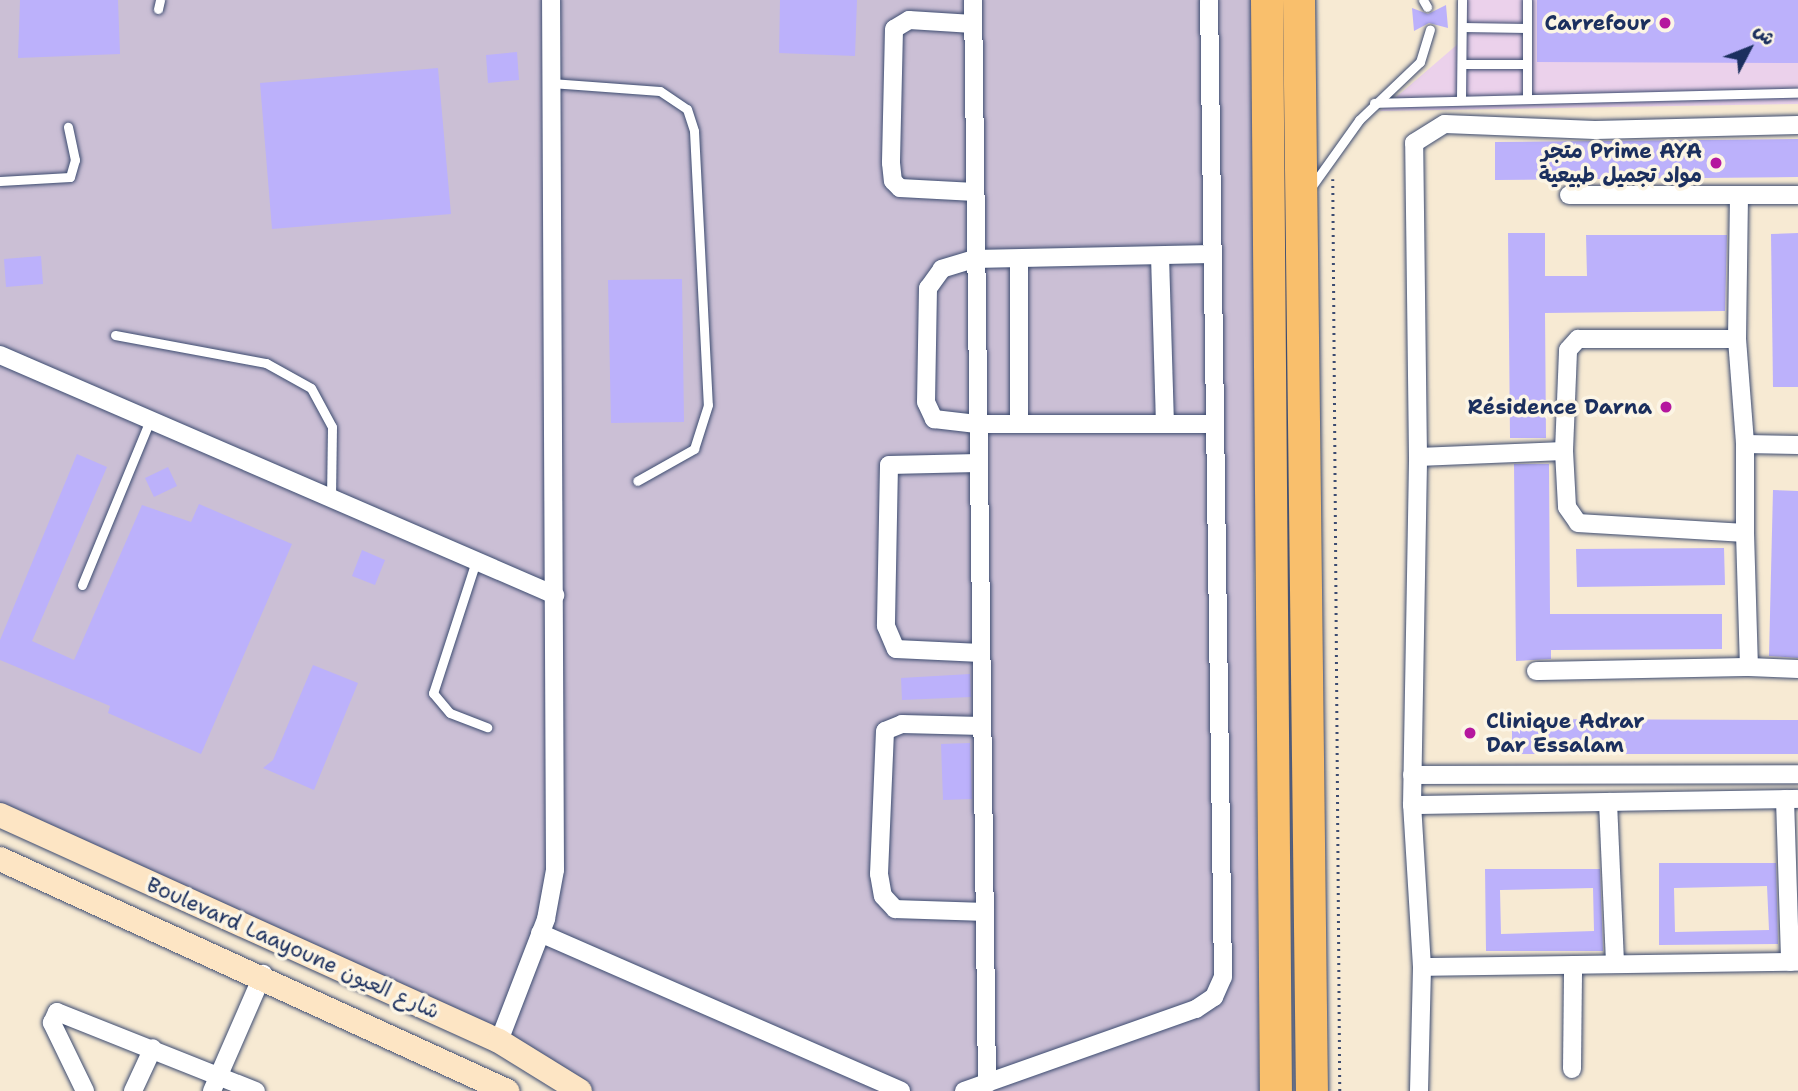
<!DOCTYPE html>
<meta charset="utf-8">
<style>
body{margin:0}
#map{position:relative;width:1798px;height:1091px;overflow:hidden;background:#f7ead3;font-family:"Shantell Sans","Playpen Sans Arabic",sans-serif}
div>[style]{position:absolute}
.built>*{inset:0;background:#ebd1eb}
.industrial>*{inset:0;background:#cbbfd5}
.building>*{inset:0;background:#bcb1fb}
.path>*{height:2.5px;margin-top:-1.25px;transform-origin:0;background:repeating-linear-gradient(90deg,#3c4b70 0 2px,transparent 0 7px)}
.roads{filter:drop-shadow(0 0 2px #3c4b70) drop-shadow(0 0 2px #3c4b70)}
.lane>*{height:9px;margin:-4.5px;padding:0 4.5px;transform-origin:4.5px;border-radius:4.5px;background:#fff}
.street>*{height:18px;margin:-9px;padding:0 9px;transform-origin:9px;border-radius:9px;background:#fff}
.secondary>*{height:24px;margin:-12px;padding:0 12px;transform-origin:12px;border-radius:12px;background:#fde5c4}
.highway>*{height:32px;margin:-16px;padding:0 16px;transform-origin:16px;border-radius:16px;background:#f9bf6c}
.dots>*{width:19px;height:19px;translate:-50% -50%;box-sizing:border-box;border:4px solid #fcf5e5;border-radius:50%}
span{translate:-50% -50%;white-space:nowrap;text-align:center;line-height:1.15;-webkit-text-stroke:7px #fcf5e5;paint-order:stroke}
.poi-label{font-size:21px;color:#1b2f5e;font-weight:700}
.right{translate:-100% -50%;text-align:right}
.left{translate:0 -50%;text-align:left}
.street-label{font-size:21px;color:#1b2f5e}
.north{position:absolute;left:1714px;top:14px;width:70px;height:70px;-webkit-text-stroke:5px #fcf5e5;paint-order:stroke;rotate:48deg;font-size:19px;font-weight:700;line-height:28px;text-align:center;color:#1b2f5e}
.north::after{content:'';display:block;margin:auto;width:24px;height:32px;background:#1b2f5e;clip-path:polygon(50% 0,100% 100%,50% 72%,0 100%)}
</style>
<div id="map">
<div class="built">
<div style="clip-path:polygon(1458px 0,1798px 0,1798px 104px,1380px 111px,1459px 43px)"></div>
</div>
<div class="industrial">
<div style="clip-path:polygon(0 0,1273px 0,1254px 576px,1259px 1091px,575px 1091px,488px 1036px,0 822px)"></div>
</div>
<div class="building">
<div style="clip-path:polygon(20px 0,118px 0,120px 54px,18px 58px)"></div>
<div style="clip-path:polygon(780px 0,857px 0,855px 56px,779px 53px)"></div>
<div style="clip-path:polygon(1798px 0,1798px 63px,1537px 62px,1537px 0)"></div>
<div style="clip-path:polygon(1446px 5px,1448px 28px,1429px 23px,1414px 31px,1412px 8px,1428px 14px)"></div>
<div style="clip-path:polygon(517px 52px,519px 80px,488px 83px,486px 55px)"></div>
<div style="clip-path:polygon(438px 68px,451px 214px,272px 229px,260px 83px)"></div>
<div style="clip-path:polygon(1798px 139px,1798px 177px,1495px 180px,1495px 142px)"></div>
<div style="clip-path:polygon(1508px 233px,1545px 233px,1545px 276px,1587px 276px,1586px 235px,1727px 235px,1725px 311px,1545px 313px,1546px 438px,1510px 438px)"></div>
<div style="clip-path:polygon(1798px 233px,1798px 387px,1773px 387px,1771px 234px)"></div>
<div style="clip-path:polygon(41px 256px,43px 284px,6px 287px,4px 259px)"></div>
<div style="clip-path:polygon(682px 279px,684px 422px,611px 423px,608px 280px)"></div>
<div style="clip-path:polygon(77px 454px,107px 467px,32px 641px,74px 660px,142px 505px,191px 522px,199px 504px,292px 544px,201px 754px,108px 713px,110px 706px,0 660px,0 640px)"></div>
<div style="clip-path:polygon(1514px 464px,1549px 464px,1550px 614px,1722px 614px,1722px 649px,1551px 650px,1551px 659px,1516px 661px)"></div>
<div style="clip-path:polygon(168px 467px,177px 486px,154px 497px,145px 478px)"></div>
<div style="clip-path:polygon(1773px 490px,1798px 491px,1798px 658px,1769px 656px)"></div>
<div style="clip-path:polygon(1724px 548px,1725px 585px,1577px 587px,1576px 549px)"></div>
<div style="clip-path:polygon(362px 550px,385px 560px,375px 585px,352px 576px)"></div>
<div style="clip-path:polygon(313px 665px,358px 683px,314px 790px,263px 768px,273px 760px)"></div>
<div style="clip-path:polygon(970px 674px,971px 697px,902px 700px,901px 678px)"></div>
<div style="clip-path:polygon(1512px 719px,1798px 720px,1798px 754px,1512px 754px)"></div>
<div style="clip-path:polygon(970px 743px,972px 799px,943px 800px,941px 744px)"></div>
<div style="clip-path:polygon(evenodd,1659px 863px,1776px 863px,1778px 944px,1659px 945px,1659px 863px,1767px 886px,1769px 930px,1675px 932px,1674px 888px,1767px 886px)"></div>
<div style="clip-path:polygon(evenodd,1485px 869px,1600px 869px,1603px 951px,1486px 951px,1485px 869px,1593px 888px,1594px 931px,1501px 934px,1500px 890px,1593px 888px)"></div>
</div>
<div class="path">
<div style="left:1333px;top:179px;width:912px;rotate:89.56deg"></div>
</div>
<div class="roads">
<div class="lane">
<div style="left:1423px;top:0;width:8px;rotate:60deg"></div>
<div style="left:1527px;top:0;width:99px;rotate:90deg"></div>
<div style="left:158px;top:9px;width:9px;rotate:-77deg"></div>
<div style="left:1462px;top:27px;width:65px;rotate:0.9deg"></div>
<div style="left:1462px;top:64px;width:65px"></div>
<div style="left:551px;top:83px;width:109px;rotate:4.2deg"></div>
<div style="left:660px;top:91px;width:32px;rotate:34deg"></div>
<div style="left:687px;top:109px;width:23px;rotate:72deg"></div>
<div style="left:694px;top:131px;width:274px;rotate:87.1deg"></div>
<div style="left:708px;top:405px;width:46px;rotate:107.7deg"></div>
<div style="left:694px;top:449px;width:65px;rotate:150.7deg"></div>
<div style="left:1461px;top:99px;width:99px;rotate:-89.4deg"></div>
<div style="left:1374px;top:103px;width:424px;rotate:-1.4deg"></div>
<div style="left:0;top:181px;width:70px;rotate:-3.3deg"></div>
<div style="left:70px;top:177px;width:18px;rotate:-74deg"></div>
<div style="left:75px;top:160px;width:34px;rotate:-102deg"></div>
<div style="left:1312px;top:186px;width:81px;rotate:-54.5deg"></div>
<div style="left:1359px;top:120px;width:84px;rotate:-43.6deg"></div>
<div style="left:1420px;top:62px;width:34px;rotate:-73deg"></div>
<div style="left:115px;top:335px;width:154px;rotate:10.5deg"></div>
<div style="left:266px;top:363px;width:51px;rotate:29.1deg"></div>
<div style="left:311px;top:388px;width:44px;rotate:61.7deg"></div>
<div style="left:332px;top:427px;width:71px;rotate:90.8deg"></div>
<div style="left:476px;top:561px;width:139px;rotate:108deg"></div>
<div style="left:433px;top:693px;width:26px;rotate:50deg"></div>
<div style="left:450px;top:713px;width:40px;rotate:21deg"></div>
<div style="left:82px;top:585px;width:178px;rotate:-67.6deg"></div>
</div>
<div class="street">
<div style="left:973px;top:0;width:1084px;rotate:89.26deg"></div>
<div style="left:973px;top:24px;width:64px;rotate:-176.4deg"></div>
<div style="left:909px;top:20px;width:17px;rotate:149deg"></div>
<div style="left:894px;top:29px;width:134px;rotate:91.3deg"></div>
<div style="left:891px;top:163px;width:18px;rotate:84deg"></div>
<div style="left:893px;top:181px;width:10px;rotate:45deg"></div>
<div style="left:900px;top:188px;width:75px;rotate:3.1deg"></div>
<div style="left:1569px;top:195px;width:170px"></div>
<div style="left:1212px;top:254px;width:238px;rotate:178.8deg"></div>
<div style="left:974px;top:259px;width:34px;rotate:163deg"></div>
<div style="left:942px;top:269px;width:24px;rotate:126deg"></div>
<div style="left:928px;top:288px;width:114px;rotate:91deg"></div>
<div style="left:926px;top:402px;width:19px;rotate:65deg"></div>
<div style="left:934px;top:419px;width:43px;rotate:6.6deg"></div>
<div style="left:977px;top:424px;width:236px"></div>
<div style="left:1160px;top:256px;width:167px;rotate:88.3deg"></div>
<div style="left:1019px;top:259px;width:165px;rotate:90deg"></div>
<div style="left:1737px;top:339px;width:144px;rotate:-89.2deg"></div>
<div style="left:1739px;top:195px;width:59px"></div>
<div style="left:0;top:355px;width:605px;rotate:23.39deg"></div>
<div style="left:1564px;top:451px;width:101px;rotate:-87.7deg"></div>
<div style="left:1568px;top:350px;width:15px;rotate:-48deg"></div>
<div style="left:1578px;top:339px;width:159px"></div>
<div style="left:1737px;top:339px;width:105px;rotate:85.6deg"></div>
<div style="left:1418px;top:457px;width:146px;rotate:-2.4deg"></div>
<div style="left:1564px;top:451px;width:56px;rotate:86.9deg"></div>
<div style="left:1567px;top:507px;width:19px;rotate:55deg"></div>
<div style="left:1578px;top:523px;width:167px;rotate:3.4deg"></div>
<div style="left:1745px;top:533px;width:89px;rotate:-90deg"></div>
<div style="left:1745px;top:444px;width:53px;rotate:1.1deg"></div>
<div style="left:978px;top:463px;width:89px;rotate:178.7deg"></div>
<div style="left:889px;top:465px;width:161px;rotate:91.1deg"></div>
<div style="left:886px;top:626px;width:25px;rotate:67deg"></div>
<div style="left:896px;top:649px;width:85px;rotate:2.7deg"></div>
<div style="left:1745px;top:533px;width:134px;rotate:88.3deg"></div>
<div style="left:1749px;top:667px;width:49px;rotate:2.3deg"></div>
<div style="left:1536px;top:671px;width:213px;rotate:-1.1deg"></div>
<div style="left:982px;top:726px;width:80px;rotate:-178.6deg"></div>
<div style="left:902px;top:724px;width:18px;rotate:158deg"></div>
<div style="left:885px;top:731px;width:143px;rotate:92.4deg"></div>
<div style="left:879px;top:874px;width:22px;rotate:80deg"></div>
<div style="left:883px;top:896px;width:18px;rotate:47deg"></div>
<div style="left:895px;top:909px;width:90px;rotate:1.9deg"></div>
<div style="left:1412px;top:775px;width:386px;rotate:-0.1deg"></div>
<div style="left:1785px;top:799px;width:163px;rotate:88.2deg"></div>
<div style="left:1608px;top:802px;width:162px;rotate:87.5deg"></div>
<div style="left:1412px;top:805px;width:386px;rotate:-0.9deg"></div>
<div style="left:540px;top:933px;width:394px;rotate:23.6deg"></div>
<div style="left:1422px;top:967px;width:376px;rotate:-0.8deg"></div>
<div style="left:499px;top:1041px;width:131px;rotate:-68.9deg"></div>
<div style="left:546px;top:919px;width:50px;rotate:-79.6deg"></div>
<div style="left:555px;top:870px;width:870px;rotate:-90.26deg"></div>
<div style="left:1572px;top:1069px;width:104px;rotate:-89.4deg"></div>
<div style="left:85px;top:1091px;width:76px;rotate:-115.9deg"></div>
<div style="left:52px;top:1023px;width:12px;rotate:-66deg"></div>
<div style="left:57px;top:1012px;width:214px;rotate:21.7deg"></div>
<div style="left:133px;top:1091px;width:47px;rotate:-65.1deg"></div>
<div style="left:212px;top:1091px;width:128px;rotate:-66.4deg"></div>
<div style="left:964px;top:1091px;width:246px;rotate:-19.5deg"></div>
<div style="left:1196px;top:1009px;width:22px;rotate:-34deg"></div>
<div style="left:1214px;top:997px;width:22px;rotate:-66deg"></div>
<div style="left:1223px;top:977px;width:977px;rotate:-90.82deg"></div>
<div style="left:1419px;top:1091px;width:124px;rotate:-88.6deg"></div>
<div style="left:1422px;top:967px;width:162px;rotate:-93.5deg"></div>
<div style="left:1412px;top:805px;width:348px;rotate:-89deg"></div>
<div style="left:1418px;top:457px;width:314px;rotate:-90.7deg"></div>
<div style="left:1414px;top:143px;width:36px;rotate:-32deg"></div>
<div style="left:1445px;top:124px;width:150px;rotate:2.3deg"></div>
<div style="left:1595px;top:130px;width:203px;rotate:-1.4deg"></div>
</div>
<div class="secondary">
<div style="left:0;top:815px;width:548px;rotate:24.37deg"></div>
<div style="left:499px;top:1041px;width:95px;rotate:31.7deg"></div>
<div style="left:0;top:859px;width:558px;rotate:24.59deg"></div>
</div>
<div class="highway">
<div style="left:1267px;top:0;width:1091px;rotate:89.53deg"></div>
<div style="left:1299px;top:0;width:1091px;rotate:89.32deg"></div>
</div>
</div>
<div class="dots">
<div style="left:1665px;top:23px;background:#b5179e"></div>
<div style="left:1716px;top:163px;background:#b5179e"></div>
<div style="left:1666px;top:407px;background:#b5179e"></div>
<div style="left:1470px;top:733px;background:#b5179e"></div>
</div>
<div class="poi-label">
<span class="right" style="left:1651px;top:23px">Carrefour</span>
<span class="right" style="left:1702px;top:163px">متجر Prime AYA<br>مواد تجميل طبيعية</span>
<span class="right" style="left:1652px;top:407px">Résidence Darna</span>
<span class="left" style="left:1486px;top:733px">Clinique Adrar<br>Dar Essalam</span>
</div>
<div class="street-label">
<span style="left:293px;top:948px;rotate:24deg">Boulevard Laayoune شارع العيون</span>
</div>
<div class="north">ش</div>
</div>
